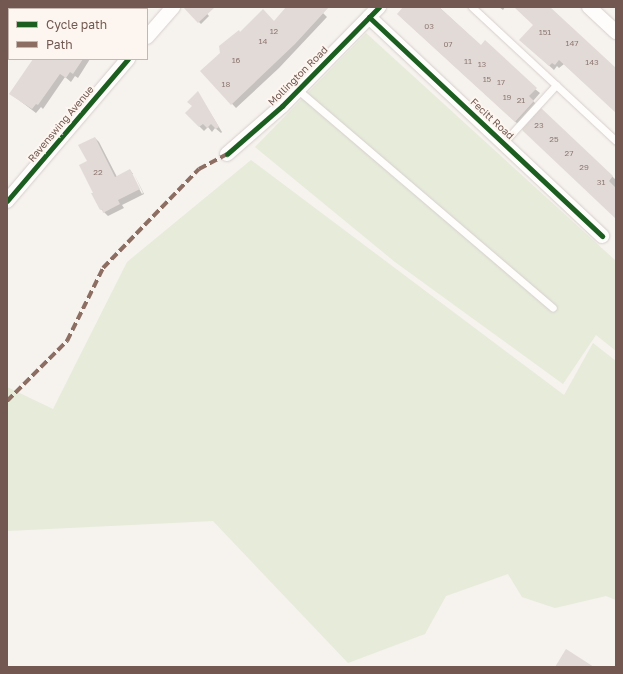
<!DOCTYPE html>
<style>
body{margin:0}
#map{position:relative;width:623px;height:674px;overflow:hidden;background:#f6f2ee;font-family:"Golos Text",sans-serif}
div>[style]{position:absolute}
.green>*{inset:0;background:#e6ebda}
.shadow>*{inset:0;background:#0003}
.building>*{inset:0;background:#e2dad6}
.roads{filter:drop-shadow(0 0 1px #d6cfcc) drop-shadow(0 0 1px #d6cfcc)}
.lane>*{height:7px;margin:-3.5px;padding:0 3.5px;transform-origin:3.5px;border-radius:3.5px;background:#fefdfc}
.street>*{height:14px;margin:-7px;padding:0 7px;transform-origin:7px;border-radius:7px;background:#fefdfc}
.quiet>*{height:4px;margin-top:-2px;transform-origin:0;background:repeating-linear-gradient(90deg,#8d6e63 0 8px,transparent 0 12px)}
.cycleway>*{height:5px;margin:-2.5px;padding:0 2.5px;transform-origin:2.5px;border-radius:2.5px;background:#1b5e20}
span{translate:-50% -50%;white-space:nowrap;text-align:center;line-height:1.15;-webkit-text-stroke:4px #fdf6f0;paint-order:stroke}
.number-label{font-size:8px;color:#907a74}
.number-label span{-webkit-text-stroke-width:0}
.street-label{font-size:10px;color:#725850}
.frame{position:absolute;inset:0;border:8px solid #725850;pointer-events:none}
.legend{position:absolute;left:8px;top:8px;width:140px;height:52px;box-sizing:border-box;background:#fdf6f0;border:1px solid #c5b7b0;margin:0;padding:5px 7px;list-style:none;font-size:12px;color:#725850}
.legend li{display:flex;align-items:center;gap:8px;height:20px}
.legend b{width:20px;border:1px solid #c5b7b0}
</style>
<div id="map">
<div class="green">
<div style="clip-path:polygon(366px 33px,616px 261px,616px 351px,596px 335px,563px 384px,395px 262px,255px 147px)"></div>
<div style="clip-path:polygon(251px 160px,564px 395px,593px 343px,616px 361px,616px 600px,606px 596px,555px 608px,522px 597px,508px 574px,446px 596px,425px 634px,348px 663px,213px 521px,7px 531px,7px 387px,53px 409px,127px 262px)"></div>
</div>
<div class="shadow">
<div style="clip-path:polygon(77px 7px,127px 7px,125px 9px,75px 9px)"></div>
<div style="clip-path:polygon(190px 7px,201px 7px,209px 16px,201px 24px,187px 10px)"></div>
<div style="clip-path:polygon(288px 7px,317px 7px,327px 17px,279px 68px,236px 108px,202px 72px,240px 33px,274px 22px)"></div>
<div style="clip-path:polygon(405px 7px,439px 7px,481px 46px,540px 93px,533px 101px,538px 106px,520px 126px,402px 18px)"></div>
<div style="clip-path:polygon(499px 7px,505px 7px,503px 10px)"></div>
<div style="clip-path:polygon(515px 7px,549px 7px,616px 69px,616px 112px,564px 64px,559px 68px,557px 66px,554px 70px,525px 44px,534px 25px)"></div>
<div style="clip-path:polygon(36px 59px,90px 59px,78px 78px,75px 76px,71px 82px,65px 77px,43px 109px,41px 107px,36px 113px,11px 94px)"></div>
<div style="clip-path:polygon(198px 93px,222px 132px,221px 133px,215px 128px,212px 132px,208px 127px,204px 131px,186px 113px,193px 106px)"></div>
<div style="clip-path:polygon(541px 110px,616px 180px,616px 217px)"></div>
<div style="clip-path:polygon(95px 138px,99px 142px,117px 177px,130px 170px,133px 174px,131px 174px,142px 194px,143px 193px,134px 174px,144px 194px,122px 205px,124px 208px,108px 216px,101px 209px,88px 161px)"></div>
</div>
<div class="building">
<div style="clip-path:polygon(183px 7px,215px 7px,198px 23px)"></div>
<div style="clip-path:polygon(286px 7px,329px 7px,295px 44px,231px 105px,200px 71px,220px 53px,219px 46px,239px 30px,240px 32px,263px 9px,274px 21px)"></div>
<div style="clip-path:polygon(403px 7px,439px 7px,481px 45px,485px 40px,537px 88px,529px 96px,534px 101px,515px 122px,397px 14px)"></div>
<div style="clip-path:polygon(514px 7px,550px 7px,616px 68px,616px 113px,559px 60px,555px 65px,552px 63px,549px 66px,519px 40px,533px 25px)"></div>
<div style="clip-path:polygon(33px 59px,83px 59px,73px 74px,70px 72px,66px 78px,60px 74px,38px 105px,36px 104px,32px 109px,9px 94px)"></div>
<div style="clip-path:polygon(198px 91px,219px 127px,216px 129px,211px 124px,207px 128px,203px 124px,199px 127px,185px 113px,192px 106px,187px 102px)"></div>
<div style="clip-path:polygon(541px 108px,613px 176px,609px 181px,616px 188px,616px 219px,523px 131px,522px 129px)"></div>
<div style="clip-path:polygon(95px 137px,115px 177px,130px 169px,140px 189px,118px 200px,120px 204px,103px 213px,102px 209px,100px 210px,91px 193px,93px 193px,79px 165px,87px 161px,78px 145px)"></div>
<div style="clip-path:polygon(566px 649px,594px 667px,555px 667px)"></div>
</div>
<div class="roads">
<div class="lane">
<div style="left:472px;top:7px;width:115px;rotate:42.9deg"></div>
<div style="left:298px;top:90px;width:335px;rotate:40.5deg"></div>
<div style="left:504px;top:142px;width:77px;rotate:-47.6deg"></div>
<div style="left:556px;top:85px;width:82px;rotate:43deg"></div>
</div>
<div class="street">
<div style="left:589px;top:7px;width:37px;rotate:43deg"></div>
<div style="left:34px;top:9px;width:3px;rotate:-45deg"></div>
<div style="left:369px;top:17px;width:320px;rotate:43.2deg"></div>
<div style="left:147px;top:37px;width:40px;rotate:-49deg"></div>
<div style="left:7px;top:41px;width:4px;rotate:-56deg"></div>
<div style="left:227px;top:154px;width:73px;rotate:-41.1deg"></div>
<div style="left:282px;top:106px;width:139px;rotate:-45.6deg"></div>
<div style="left:7px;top:201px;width:187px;rotate:-49.6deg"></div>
</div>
</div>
<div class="quiet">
<div style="left:7px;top:401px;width:85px;rotate:-45deg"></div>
<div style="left:67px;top:341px;width:81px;rotate:-63.7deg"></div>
<div style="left:103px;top:268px;width:138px;rotate:-45.9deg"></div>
<div style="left:199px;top:169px;width:32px;rotate:-28deg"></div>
</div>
<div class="cycleway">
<div style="left:369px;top:17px;width:320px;rotate:43.2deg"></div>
<div style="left:227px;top:154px;width:73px;rotate:-41.1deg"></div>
<div style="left:282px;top:106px;width:139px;rotate:-45.6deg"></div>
<div style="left:7px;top:201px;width:187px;rotate:-49.6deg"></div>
</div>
<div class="number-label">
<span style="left:429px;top:27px">03</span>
<span style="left:274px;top:32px">12</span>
<span style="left:545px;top:33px">151</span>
<span style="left:263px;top:42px">14</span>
<span style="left:572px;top:44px">147</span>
<span style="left:448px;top:45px">07</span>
<span style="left:236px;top:61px">16</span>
<span style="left:468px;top:62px">11</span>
<span style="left:592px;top:63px">143</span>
<span style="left:482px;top:65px">13</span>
<span style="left:487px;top:80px">15</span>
<span style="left:501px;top:83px">17</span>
<span style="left:226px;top:85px">18</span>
<span style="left:507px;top:98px">19</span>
<span style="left:521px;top:101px">21</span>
<span style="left:539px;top:126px">23</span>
<span style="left:554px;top:140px">25</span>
<span style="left:569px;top:154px">27</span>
<span style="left:584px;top:168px">29</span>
<span style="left:98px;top:173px">22</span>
<span style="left:601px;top:183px">31</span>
</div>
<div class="street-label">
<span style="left:298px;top:76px;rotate:-45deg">Mollington Road</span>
<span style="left:492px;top:119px;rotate:43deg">Fecitt Road</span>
<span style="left:61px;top:124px;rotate:-50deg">Ravenswing Avenue</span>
</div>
<div class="frame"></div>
<ul class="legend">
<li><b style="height:5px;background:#1b5e20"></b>Cycle path</li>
<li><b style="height:5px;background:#8d6e63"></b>Path</li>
</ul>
</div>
